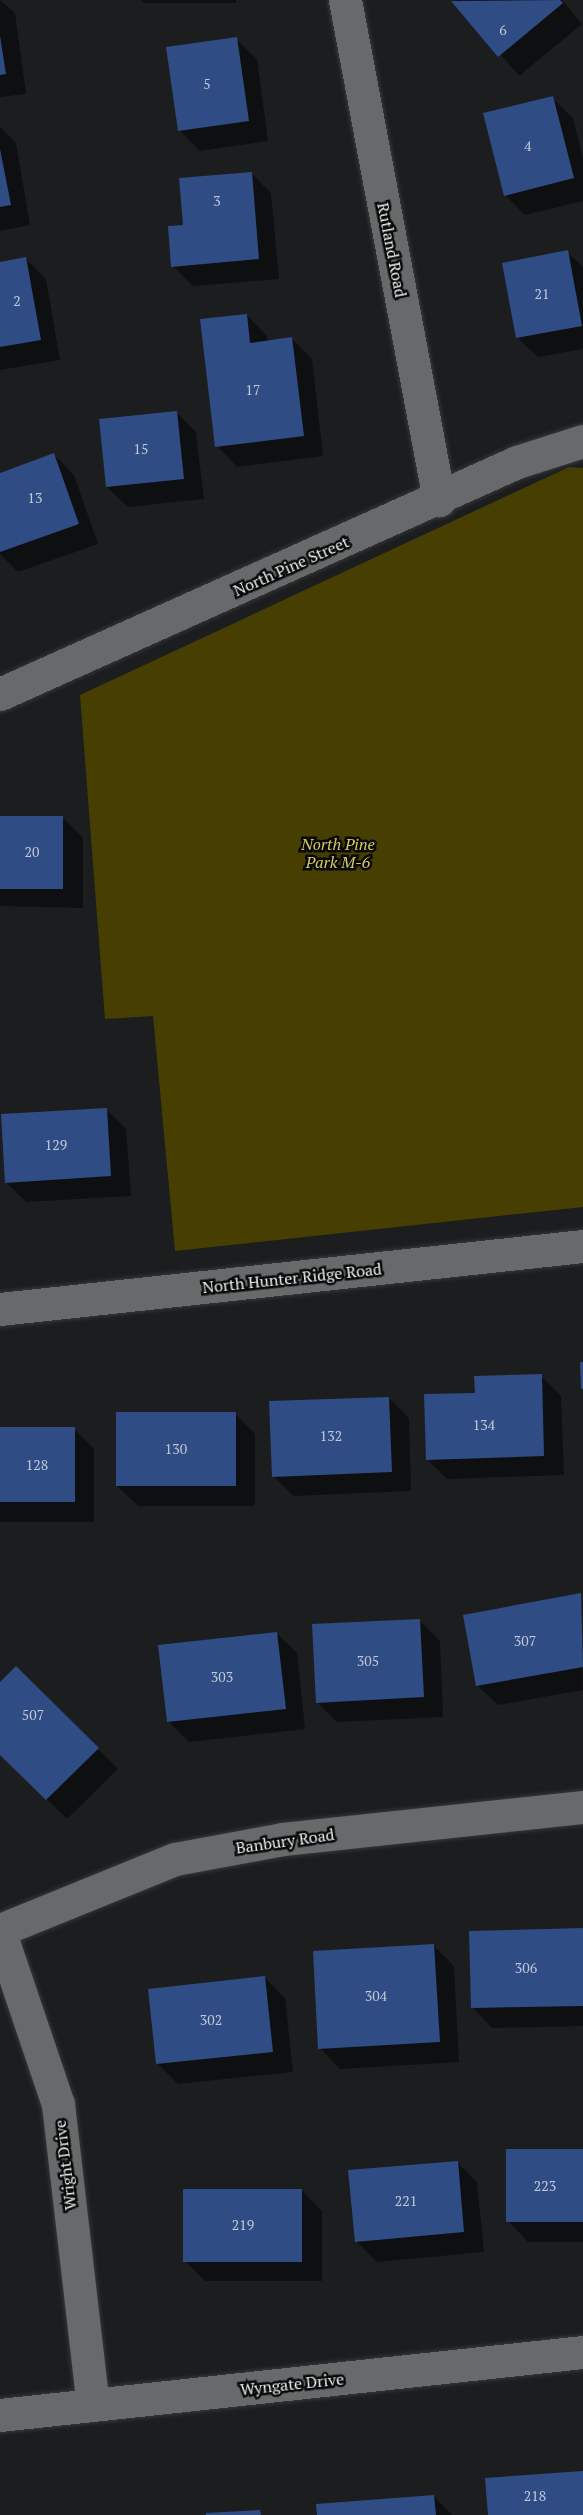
<!DOCTYPE html>
<style>
body{margin:0}
#map{position:relative;width:583px;height:2515px;overflow:hidden;background:#1c1d1f;font-family:"PT Serif",serif}
div>[style]{position:absolute}
.green>*{inset:0;background:#473f02}
.shadow>*{inset:0;background:#0007}
.building>*{inset:0;background:#304c84}
.roads{filter:drop-shadow(0 0 2px #363738) drop-shadow(0 0 2px #363738)}
.minor>*{height:33px;margin:-16.5px;padding:0 16.5px;transform-origin:16.5px;border-radius:16.5px;background:#67696b}
span{translate:-50% -50%;white-space:nowrap;text-align:center;line-height:1.15;-webkit-text-stroke:5px #070808;paint-order:stroke}
.number-label{font-size:14px;color:#c0c8d7}
.number-label span{-webkit-text-stroke-width:0}
.street-label{font-size:16px;color:#f0f1f3}
.park-label{font-size:16px;color:#dac95e;font-style:italic}
</style>
<div id="map">
<div class="green">
<div style="clip-path:polygon(569px 467px,583px 468px,583px 1207px,175px 1251px,153px 1016px,105px 1019px,80px 695px)"></div>
</div>
<div class="shadow">
<div style="clip-path:polygon(0 0,15px 13px,26px 94px,0 97px)"></div>
<div style="clip-path:polygon(141px 0,236px 0,236px 3px,144px 3px)"></div>
<div style="clip-path:polygon(455px 0,562px 0,582px 24px,519px 76px)"></div>
<div style="clip-path:polygon(236px 39px,257px 59px,268px 141px,200px 151px,179px 130px)"></div>
<div style="clip-path:polygon(552px 98px,573px 118px,583px 159px,583px 201px,525px 215px,505px 195px)"></div>
<div style="clip-path:polygon(0 127px,16px 143px,30px 225px,0 231px)"></div>
<div style="clip-path:polygon(251px 173px,271px 193px,279px 279px,193px 286px,173px 266px,184px 226px)"></div>
<div style="clip-path:polygon(567px 252px,583px 267px,583px 349px,538px 357px,517px 337px)"></div>
<div style="clip-path:polygon(26px 259px,46px 279px,60px 360px,0 370px,0 263px)"></div>
<div style="clip-path:polygon(247px 315px,267px 336px,268px 342px,292px 339px,312px 359px,323px 456px,237px 467px,217px 446px)"></div>
<div style="clip-path:polygon(176px 412px,196px 432px,204px 499px,128px 507px,107px 487px)"></div>
<div style="clip-path:polygon(54px 455px,74px 475px,98px 544px,18px 572px,0 554px,0 474px)"></div>
<div style="clip-path:polygon(0 817px,62px 817px,83px 838px,83px 908px,0 906px)"></div>
<div style="clip-path:polygon(106px 1109px,126px 1129px,131px 1196px,26px 1202px,6px 1182px)"></div>
<div style="clip-path:polygon(541px 1376px,561px 1396px,564px 1475px,447px 1479px,427px 1459px,476px 1394px)"></div>
<div style="clip-path:polygon(389px 1398px,409px 1418px,411px 1491px,294px 1496px,273px 1476px)"></div>
<div style="clip-path:polygon(235px 1413px,255px 1434px,255px 1506px,138px 1506px,117px 1486px)"></div>
<div style="clip-path:polygon(0 1429px,74px 1429px,94px 1449px,94px 1522px,0 1522px)"></div>
<div style="clip-path:polygon(581px 1594px,583px 1690px,498px 1705px,477px 1685px)"></div>
<div style="clip-path:polygon(420px 1621px,440px 1641px,443px 1717px,337px 1722px,317px 1702px)"></div>
<div style="clip-path:polygon(276px 1633px,297px 1653px,305px 1729px,189px 1742px,168px 1721px)"></div>
<div style="clip-path:polygon(16px 1668px,118px 1769px,67px 1819px,0 1753px,0 1684px)"></div>
<div style="clip-path:polygon(583px 1930px,583px 2026px,492px 2028px,472px 2007px)"></div>
<div style="clip-path:polygon(434px 1946px,454px 1966px,459px 2062px,340px 2069px,320px 2048px)"></div>
<div style="clip-path:polygon(265px 1978px,285px 1998px,293px 2072px,178px 2084px,158px 2064px)"></div>
<div style="clip-path:polygon(583px 2151px,583px 2242px,528px 2242px,508px 2221px)"></div>
<div style="clip-path:polygon(457px 2162px,477px 2182px,484px 2252px,377px 2262px,356px 2241px)"></div>
<div style="clip-path:polygon(301px 2190px,322px 2211px,322px 2281px,205px 2281px,185px 2261px)"></div>
<div style="clip-path:polygon(434px 2496px,452px 2515px,319px 2515px)"></div>
</div>
<div class="building">
<div style="clip-path:polygon(560px 0,563px 3px,498px 57px,451px 1px)"></div>
<div style="clip-path:polygon(0 36px,6px 74px,0 75px)"></div>
<div style="clip-path:polygon(237px 37px,249px 121px,178px 131px,166px 47px)"></div>
<div style="clip-path:polygon(553px 96px,574px 178px,504px 196px,483px 113px)"></div>
<div style="clip-path:polygon(0 149px,11px 205px,0 207px)"></div>
<div style="clip-path:polygon(252px 172px,259px 259px,171px 267px,168px 226px,183px 225px,179px 178px)"></div>
<div style="clip-path:polygon(568px 250px,582px 326px,516px 338px,502px 263px)"></div>
<div style="clip-path:polygon(26px 257px,41px 340px,0 347px,0 262px)"></div>
<div style="clip-path:polygon(247px 314px,250px 343px,292px 337px,304px 436px,215px 447px,200px 319px)"></div>
<div style="clip-path:polygon(177px 411px,184px 479px,106px 487px,99px 419px)"></div>
<div style="clip-path:polygon(54px 453px,79px 524px,0 552px,0 473px)"></div>
<div style="clip-path:polygon(0 816px,63px 816px,63px 889px,0 889px)"></div>
<div style="clip-path:polygon(107px 1108px,111px 1176px,5px 1183px,1px 1114px)"></div>
<div style="clip-path:polygon(580px 1362px,583px 1362px,583px 1389px,581px 1389px)"></div>
<div style="clip-path:polygon(542px 1374px,544px 1456px,426px 1460px,424px 1394px,475px 1393px,474px 1376px)"></div>
<div style="clip-path:polygon(389px 1397px,392px 1472px,272px 1477px,269px 1401px)"></div>
<div style="clip-path:polygon(116px 1412px,236px 1412px,236px 1486px,116px 1486px)"></div>
<div style="clip-path:polygon(0 1427px,75px 1427px,75px 1502px,0 1502px)"></div>
<div style="clip-path:polygon(581px 1593px,583px 1667px,476px 1686px,463px 1615px)"></div>
<div style="clip-path:polygon(420px 1619px,424px 1697px,316px 1703px,312px 1624px)"></div>
<div style="clip-path:polygon(277px 1632px,286px 1709px,167px 1722px,158px 1645px)"></div>
<div style="clip-path:polygon(16px 1666px,99px 1748px,46px 1800px,0 1755px,0 1682px)"></div>
<div style="clip-path:polygon(583px 1928px,583px 2006px,471px 2008px,469px 1931px)"></div>
<div style="clip-path:polygon(434px 1944px,440px 2042px,318px 2049px,313px 1951px)"></div>
<div style="clip-path:polygon(265px 1976px,273px 2052px,156px 2064px,148px 1989px)"></div>
<div style="clip-path:polygon(506px 2149px,583px 2149px,583px 2222px,506px 2222px)"></div>
<div style="clip-path:polygon(458px 2161px,464px 2232px,355px 2242px,348px 2170px)"></div>
<div style="clip-path:polygon(183px 2189px,302px 2189px,302px 2262px,183px 2262px)"></div>
<div style="clip-path:polygon(583px 2471px,583px 2515px,488px 2515px,485px 2478px)"></div>
<div style="clip-path:polygon(434px 2495px,436px 2515px,317px 2515px,316px 2504px)"></div>
<div style="clip-path:polygon(260px 2510px,261px 2515px,206px 2515px,206px 2513px)"></div>
</div>
<div class="roads">
<div class="minor">
<div style="left:345px;top:0;width:509px;rotate:79.35deg"></div>
<div style="left:0;top:694px;width:567px;rotate:-24.17deg"></div>
<div style="left:517px;top:462px;width:69px;rotate:-17.7deg"></div>
<div style="left:0;top:1309px;width:586px;rotate:-6.17deg"></div>
<div style="left:0;top:1930px;width:189px;rotate:-22.1deg"></div>
<div style="left:175px;top:1859px;width:110px;rotate:-10.5deg"></div>
<div style="left:283px;top:1839px;width:302px;rotate:-6.1deg"></div>
<div style="left:0;top:1933px;width:181px;rotate:71.3deg"></div>
<div style="left:58px;top:2104px;width:303px;rotate:83.4deg"></div>
<div style="left:0;top:2415px;width:586px;rotate:-6.17deg"></div>
</div>
</div>
<div class="number-label">
<span style="left:503px;top:30px">6</span>
<span style="left:207px;top:84px">5</span>
<span style="left:528px;top:146px">4</span>
<span style="left:217px;top:201px">3</span>
<span style="left:542px;top:294px">21</span>
<span style="left:17px;top:301px">2</span>
<span style="left:253px;top:390px">17</span>
<span style="left:141px;top:449px">15</span>
<span style="left:35px;top:498px">13</span>
<span style="left:32px;top:852px">20</span>
<span style="left:56px;top:1145px">129</span>
<span style="left:484px;top:1425px">134</span>
<span style="left:331px;top:1436px">132</span>
<span style="left:176px;top:1449px">130</span>
<span style="left:37px;top:1465px">128</span>
<span style="left:525px;top:1641px">307</span>
<span style="left:368px;top:1661px">305</span>
<span style="left:222px;top:1677px">303</span>
<span style="left:33px;top:1715px">507</span>
<span style="left:526px;top:1968px">306</span>
<span style="left:376px;top:1996px">304</span>
<span style="left:211px;top:2020px">302</span>
<span style="left:545px;top:2186px">223</span>
<span style="left:406px;top:2201px">221</span>
<span style="left:243px;top:2225px">219</span>
<span style="left:535px;top:2496px">218</span>
</div>
<div class="street-label">
<span style="left:392px;top:250px;rotate:79deg">Rutland Road</span>
<span style="left:291px;top:566px;rotate:-24deg">North Pine Street</span>
<span style="left:292px;top:1278px;rotate:-6deg">North Hunter Ridge Road</span>
<span style="left:285px;top:1841px;rotate:-8deg">Banbury Road</span>
<span style="left:65px;top:2165px;rotate:-97deg">Wright Drive</span>
<span style="left:292px;top:2384px;rotate:-6deg">Wyngate Drive</span>
</div>
<div class="park-label">
<span style="left:338px;top:853px">North Pine<br>Park M-6</span>
</div>
</div>
